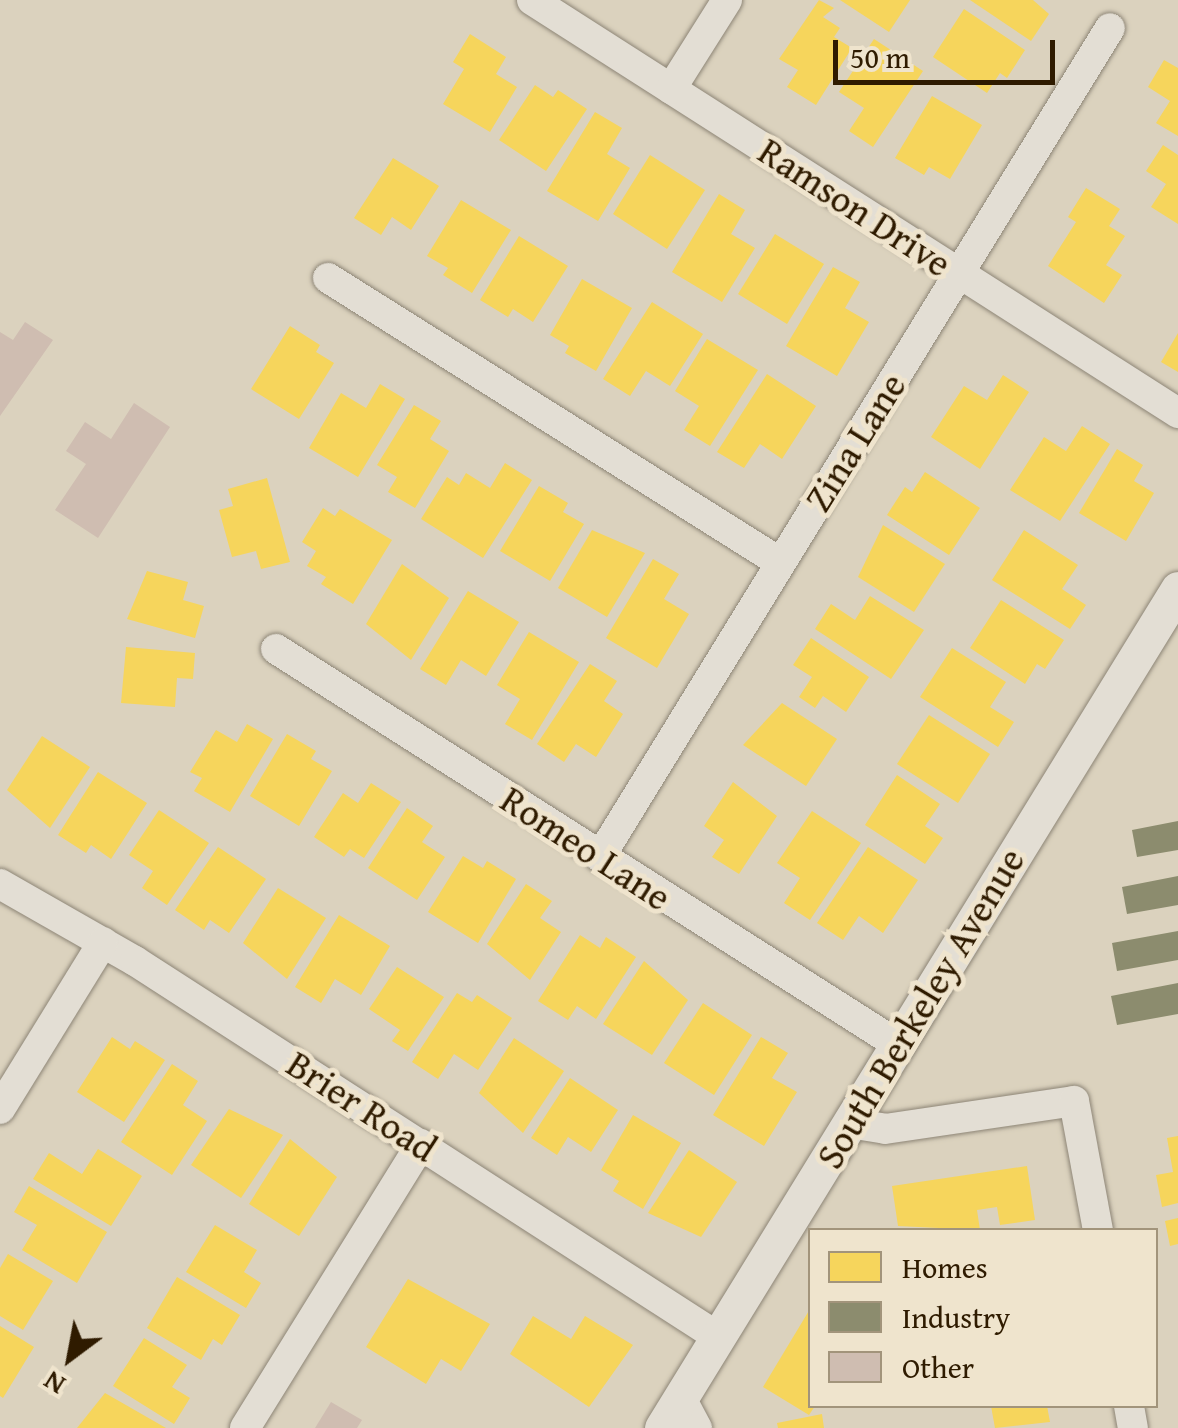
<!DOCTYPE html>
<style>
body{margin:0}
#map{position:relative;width:1178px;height:1428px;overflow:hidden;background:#dbd2be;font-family:"Gentium Book Plus",serif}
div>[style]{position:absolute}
.homes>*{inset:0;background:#f6d55c}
.industry>*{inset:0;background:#8c8c6e}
.building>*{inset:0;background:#cfbdb1}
.roads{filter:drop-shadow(0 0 2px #8d8576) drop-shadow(0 0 2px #8d8576)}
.minor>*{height:30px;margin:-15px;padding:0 15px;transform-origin:15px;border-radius:15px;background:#e3ded4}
.tertiary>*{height:35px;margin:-17.5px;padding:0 17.5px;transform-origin:17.5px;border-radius:17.5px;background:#e3ded4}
span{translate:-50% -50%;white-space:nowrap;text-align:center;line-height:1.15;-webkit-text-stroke:10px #efe4cd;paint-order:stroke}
.street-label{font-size:38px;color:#2f1b00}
.legend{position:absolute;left:808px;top:1228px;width:350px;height:180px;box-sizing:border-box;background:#efe4cd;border:2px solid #a2947b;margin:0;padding:12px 18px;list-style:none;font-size:30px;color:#2f1b00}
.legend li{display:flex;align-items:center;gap:20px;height:50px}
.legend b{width:50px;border:2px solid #a2947b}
.north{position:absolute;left:20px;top:1308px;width:100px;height:100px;-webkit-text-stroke:8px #efe4cd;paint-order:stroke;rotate:212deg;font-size:28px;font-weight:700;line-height:40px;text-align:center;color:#2f1b00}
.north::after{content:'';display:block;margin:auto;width:35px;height:45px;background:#2f1b00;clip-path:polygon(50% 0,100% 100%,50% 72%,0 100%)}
.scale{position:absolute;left:833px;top:40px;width:222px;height:45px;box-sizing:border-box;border:5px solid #2f1b00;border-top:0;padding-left:12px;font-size:30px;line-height:35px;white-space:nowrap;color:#2f1b00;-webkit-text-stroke:8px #efe4cd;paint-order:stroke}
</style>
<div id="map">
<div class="homes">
<div style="clip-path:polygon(819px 0,834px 8px,823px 17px,840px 28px,834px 37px,852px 48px,816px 105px,787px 87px,798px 70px,779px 59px)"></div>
<div style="clip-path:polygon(840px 0,910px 0,889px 32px)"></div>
<div style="clip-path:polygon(970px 0,1033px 0,1049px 14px,1031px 41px)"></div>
<div style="clip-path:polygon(964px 9px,1025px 50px,1007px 78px,1000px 73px,987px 93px,933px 57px)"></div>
<div style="clip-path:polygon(470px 34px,506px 57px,496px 74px,517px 87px,490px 132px,443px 104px,464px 69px,453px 62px)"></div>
<div style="clip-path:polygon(874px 39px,923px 71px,873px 147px,849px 131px,864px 108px,839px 92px)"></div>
<div style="clip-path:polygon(1164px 60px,1178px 68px,1178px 136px,1156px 123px,1170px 101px,1148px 87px)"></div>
<div style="clip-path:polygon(535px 85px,553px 97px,558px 90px,587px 109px,546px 171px,499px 140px)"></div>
<div style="clip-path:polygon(932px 96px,982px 125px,950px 179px,929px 167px,924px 175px,895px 158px)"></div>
<div style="clip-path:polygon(595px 112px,622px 128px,607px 154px,630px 168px,598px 221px,547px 191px)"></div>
<div style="clip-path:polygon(1163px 145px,1178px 155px,1178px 224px,1151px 207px,1166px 184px,1146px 171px)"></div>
<div style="clip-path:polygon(650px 155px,705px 190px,667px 249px,613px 214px)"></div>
<div style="clip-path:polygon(393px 158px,439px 186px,411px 230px,392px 217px,381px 235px,354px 218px)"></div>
<div style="clip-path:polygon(1086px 188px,1120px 209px,1109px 226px,1125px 236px,1106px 265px,1122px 275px,1104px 303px,1048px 266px,1076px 222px,1068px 217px)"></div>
<div style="clip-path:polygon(719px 194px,745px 210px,731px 234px,755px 248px,722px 302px,672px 272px)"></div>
<div style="clip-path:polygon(461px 200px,511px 230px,472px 293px,443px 275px,448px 268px,427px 256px)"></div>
<div style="clip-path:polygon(775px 234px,824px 264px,787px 324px,738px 294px)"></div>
<div style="clip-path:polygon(519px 236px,568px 266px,533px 322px,513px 309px,508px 317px,480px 300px)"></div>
<div style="clip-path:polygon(833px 267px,860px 282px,845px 308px,869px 322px,837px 376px,786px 346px)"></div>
<div style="clip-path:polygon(582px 279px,632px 308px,596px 371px,565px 353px,569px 346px,550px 335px)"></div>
<div style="clip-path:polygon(652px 302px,703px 334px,670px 386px,646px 371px,630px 396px,603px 379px)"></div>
<div style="clip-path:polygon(290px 326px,320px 345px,316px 352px,334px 363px,299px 419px,251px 389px)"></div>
<div style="clip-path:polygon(1178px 333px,1178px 372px,1161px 362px)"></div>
<div style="clip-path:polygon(707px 339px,758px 370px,710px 446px,684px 430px,699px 406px,675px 391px)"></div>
<div style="clip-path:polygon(767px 374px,816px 406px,782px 459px,760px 444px,744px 468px,717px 452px)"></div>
<div style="clip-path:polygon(1003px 375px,1029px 392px,980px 469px,931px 437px,964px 386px,987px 400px)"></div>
<div style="clip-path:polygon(380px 384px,405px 399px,358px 477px,309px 448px,341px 393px,366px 408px)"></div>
<div style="clip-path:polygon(414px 405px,441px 421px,430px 439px,449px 451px,415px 508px,388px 492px,397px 477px,377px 465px)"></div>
<div style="clip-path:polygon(1082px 426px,1110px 444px,1060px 521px,1010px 490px,1044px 437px,1066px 451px)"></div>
<div style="clip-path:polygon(1117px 449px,1143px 465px,1134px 481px,1154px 493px,1126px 541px,1079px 513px)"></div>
<div style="clip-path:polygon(505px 463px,532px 480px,483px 558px,421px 519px,447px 477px,459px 485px,466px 473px,490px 488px)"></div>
<div style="clip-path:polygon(925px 472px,980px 508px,949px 555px,887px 515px,905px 487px,912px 492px)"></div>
<div style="clip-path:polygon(267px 478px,290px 562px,261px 569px,256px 551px,232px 557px,219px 510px,233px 506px,228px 489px)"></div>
<div style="clip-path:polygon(539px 486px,568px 503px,563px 512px,584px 524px,550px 581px,500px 551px)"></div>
<div style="clip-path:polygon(323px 508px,335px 516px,340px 509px,392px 540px,353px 604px,321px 584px,326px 577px,307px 566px,316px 551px,302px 542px)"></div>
<div style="clip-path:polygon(883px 525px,945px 564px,914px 612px,858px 577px)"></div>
<div style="clip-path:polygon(592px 530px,645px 553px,607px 617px,558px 588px)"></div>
<div style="clip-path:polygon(1024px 530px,1078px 565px,1062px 589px,1086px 605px,1070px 629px,992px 580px)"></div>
<div style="clip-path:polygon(653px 559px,679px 574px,664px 599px,689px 614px,657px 668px,606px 638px)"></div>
<div style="clip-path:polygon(402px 564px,449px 598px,411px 660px,366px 624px)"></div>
<div style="clip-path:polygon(147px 571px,188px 582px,183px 600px,204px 606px,195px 638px,127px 619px)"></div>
<div style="clip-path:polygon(468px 591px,519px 622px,486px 676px,461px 660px,446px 685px,420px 669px)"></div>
<div style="clip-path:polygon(870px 596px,924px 630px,891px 679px,815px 629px,831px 604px,855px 620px)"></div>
<div style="clip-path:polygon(1001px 600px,1064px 640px,1045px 669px,1037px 664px,1025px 684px,970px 648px)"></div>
<div style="clip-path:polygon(529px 632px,579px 662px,532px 740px,505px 724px,520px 699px,497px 685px)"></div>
<div style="clip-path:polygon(811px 638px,869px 677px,846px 712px,823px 696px,815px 708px,799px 697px,812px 677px,793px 665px)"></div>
<div style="clip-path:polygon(126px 647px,195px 653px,193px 679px,177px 678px,175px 707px,121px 703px)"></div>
<div style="clip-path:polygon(952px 648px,1006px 682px,990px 707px,1014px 722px,998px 747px,920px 697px)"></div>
<div style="clip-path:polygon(590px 664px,617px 681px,604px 701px,623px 714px,596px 757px,576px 744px,564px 762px,537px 744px)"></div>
<div style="clip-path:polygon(782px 703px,837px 739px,806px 786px,743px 745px)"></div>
<div style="clip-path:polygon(929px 715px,990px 754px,958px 803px,897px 764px)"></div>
<div style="clip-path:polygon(247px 724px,273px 739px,230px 812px,194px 791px,202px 778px,190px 772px,216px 730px,237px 742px)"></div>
<div style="clip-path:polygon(287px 734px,316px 751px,311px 759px,332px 771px,299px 826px,250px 796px)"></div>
<div style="clip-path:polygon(42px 736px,90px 767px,50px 828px,7px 790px)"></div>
<div style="clip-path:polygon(98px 772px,147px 803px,111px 859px,91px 845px,86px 853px,58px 835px)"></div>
<div style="clip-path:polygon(897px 775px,940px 804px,925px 826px,943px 838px,925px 864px,865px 825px)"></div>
<div style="clip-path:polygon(733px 782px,777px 816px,739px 874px,712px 857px,724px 840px,704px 826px)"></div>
<div style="clip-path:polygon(371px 783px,401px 802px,364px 858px,350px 849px,344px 857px,314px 837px,343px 793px,358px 803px)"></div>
<div style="clip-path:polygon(407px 808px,433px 826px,422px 842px,445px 857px,417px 900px,368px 868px)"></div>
<div style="clip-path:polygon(159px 810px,209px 843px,167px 905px,142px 888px,153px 871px,129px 855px)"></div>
<div style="clip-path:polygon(812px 811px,861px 843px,810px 920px,784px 903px,800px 878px,777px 863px)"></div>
<div style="clip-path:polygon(218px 847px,266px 879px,229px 933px,210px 920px,204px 930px,175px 910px)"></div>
<div style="clip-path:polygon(868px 847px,918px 880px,883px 933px,859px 916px,843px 940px,817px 923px)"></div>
<div style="clip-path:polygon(463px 856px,483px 868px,487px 861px,516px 879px,478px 943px,428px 912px)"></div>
<div style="clip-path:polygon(526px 884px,552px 901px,540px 918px,561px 932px,530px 980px,487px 944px)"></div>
<div style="clip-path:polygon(278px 888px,326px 918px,287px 979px,243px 943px)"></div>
<div style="clip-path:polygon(339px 915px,390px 946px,361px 995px,335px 979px,321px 1003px,295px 987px)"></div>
<div style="clip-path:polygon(580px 935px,600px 948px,606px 937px,636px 957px,596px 1019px,577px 1006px,568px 1020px,538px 1001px)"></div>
<div style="clip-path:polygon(644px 961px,688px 1000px,652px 1055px,603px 1024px)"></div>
<div style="clip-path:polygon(397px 967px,444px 997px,408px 1051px,392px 1041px,400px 1030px,369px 1009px)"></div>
<div style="clip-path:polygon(457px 993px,472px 1002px,477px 995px,512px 1018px,478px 1070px,454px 1054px,438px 1079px,412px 1062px)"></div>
<div style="clip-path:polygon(703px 1003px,752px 1035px,714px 1095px,664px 1063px)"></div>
<div style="clip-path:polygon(112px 1037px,130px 1049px,135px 1041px,165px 1060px,124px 1122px,77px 1092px)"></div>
<div style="clip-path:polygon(761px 1037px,788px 1053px,772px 1078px,797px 1092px,764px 1146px,713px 1115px)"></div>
<div style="clip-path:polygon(514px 1038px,564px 1071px,523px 1133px,479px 1093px)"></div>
<div style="clip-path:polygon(172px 1064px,198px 1081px,183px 1105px,207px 1121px,172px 1175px,121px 1142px)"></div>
<div style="clip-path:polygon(570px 1078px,618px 1110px,591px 1152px,568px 1137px,557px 1155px,531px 1138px)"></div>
<div style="clip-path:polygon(229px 1109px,283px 1135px,241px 1198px,191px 1165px)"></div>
<div style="clip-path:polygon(633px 1115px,681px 1143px,643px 1209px,613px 1191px,619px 1181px,601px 1170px)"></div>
<div style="clip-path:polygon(1178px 1136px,1178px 1203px,1162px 1207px,1156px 1175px,1173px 1172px,1167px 1138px)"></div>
<div style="clip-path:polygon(290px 1139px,337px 1177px,299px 1236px,249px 1204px)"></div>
<div style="clip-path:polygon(98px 1149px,142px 1176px,111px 1226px,33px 1179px,49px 1153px,82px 1174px)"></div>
<div style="clip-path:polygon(689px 1150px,737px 1182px,701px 1237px,648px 1213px)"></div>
<div style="clip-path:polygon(1027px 1166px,1035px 1220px,1000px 1225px,997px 1207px,977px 1210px,980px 1230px,898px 1226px,892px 1186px)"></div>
<div style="clip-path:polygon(29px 1186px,107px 1232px,77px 1283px,22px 1250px,37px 1225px,14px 1212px)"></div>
<div style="clip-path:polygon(1178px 1218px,1178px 1244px,1170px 1246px,1165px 1221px)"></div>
<div style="clip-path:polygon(215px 1225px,257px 1250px,244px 1272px,261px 1283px,246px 1308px,186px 1272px)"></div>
<div style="clip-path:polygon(8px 1254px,53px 1281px,23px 1330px,0 1316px,0 1268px)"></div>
<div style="clip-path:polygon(177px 1277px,240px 1315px,222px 1345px,213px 1339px,201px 1360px,147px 1328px)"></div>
<div style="clip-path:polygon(408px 1279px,490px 1324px,461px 1371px,441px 1359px,426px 1384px,366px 1347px)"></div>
<div style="clip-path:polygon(810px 1309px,815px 1406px,809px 1415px,763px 1387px)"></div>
<div style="clip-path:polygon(533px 1316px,571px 1339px,585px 1316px,633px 1345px,589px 1407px,510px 1354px)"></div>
<div style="clip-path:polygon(0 1326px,34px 1347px,3px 1398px,0 1396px)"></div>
<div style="clip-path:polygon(144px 1338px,187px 1365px,172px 1387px,190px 1398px,174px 1424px,113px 1386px)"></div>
<div style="clip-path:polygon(105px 1393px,166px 1428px,77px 1428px)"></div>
<div style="clip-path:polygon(991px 1406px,1047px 1406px,1050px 1422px,995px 1428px)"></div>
<div style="clip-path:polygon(822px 1414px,824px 1428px,778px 1428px,777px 1423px)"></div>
</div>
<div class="industry">
<div style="clip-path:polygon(1178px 821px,1178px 850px,1137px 857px,1132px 830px)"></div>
<div style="clip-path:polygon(1178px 876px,1178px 905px,1127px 914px,1122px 887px)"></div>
<div style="clip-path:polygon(1178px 931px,1178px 960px,1117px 971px,1112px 943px)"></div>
<div style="clip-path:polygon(1178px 983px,1178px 1014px,1117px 1025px,1111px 996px)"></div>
</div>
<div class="building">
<div style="clip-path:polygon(25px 322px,53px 340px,0 416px,0 332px,13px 340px)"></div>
<div style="clip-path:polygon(134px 403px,170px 427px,98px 538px,55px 510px,86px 464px,66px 451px,85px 422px,111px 439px)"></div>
<div style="clip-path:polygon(331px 1402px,362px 1420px,357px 1428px,315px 1428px)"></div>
</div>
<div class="roads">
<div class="minor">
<div style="left:532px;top:0;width:767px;rotate:32.59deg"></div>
<div style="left:671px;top:89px;width:105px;rotate:-57.8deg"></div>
<div style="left:328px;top:278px;width:535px;rotate:32.18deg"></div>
<div style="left:276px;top:649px;width:736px;rotate:32.46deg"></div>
<div style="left:600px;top:857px;width:973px;rotate:-58.4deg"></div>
<div style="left:0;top:884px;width:155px;rotate:29.7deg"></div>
<div style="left:135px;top:961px;width:694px;rotate:32.82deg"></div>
<div style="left:0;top:1109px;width:196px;rotate:-58.3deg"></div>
<div style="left:849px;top:1123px;width:36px;rotate:9deg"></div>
<div style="left:885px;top:1129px;width:191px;rotate:-8.4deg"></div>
<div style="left:1074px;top:1101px;width:131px;rotate:79.5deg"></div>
<div style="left:681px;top:1398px;width:34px;rotate:62deg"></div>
<div style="left:1129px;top:1406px;width:22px;rotate:80deg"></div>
<div style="left:245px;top:1428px;width:334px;rotate:-58.2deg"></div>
</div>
<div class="tertiary">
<div style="left:662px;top:1428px;width:985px;rotate:-58.41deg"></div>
</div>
</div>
<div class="street-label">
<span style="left:855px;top:207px;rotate:33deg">Ramson Drive</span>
<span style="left:855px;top:442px;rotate:-58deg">Zina Lane</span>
<span style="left:586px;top:848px;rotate:33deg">Romeo Lane</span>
<span style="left:920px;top:1008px;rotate:-59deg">South Berkeley Avenue</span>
<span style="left:362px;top:1106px;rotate:33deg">Brier Road</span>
</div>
<ul class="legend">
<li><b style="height:28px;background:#f6d55c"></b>Homes</li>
<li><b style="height:28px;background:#8c8c6e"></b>Industry</li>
<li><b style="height:28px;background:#cfbdb1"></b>Other</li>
</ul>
<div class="north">N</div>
<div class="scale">50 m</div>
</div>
